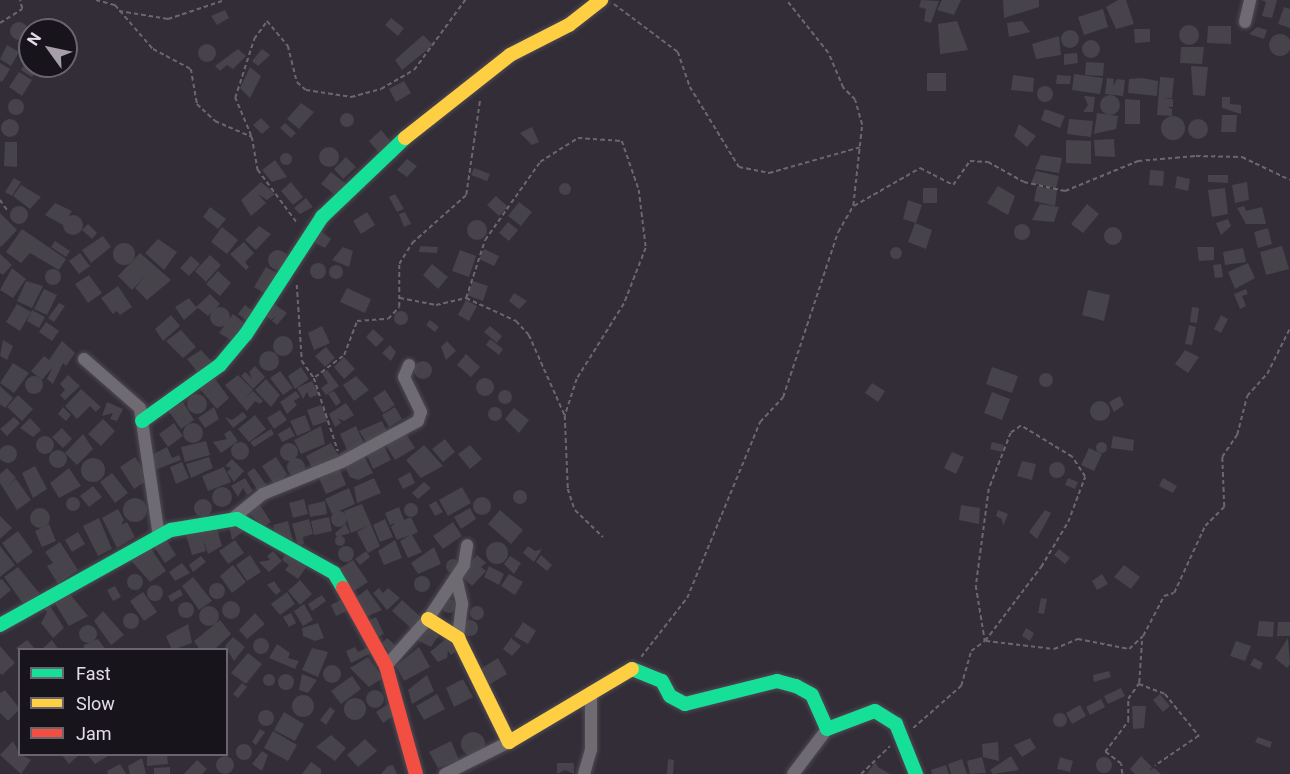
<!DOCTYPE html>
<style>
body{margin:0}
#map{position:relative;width:1290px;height:774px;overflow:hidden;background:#322d37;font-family:Roboto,sans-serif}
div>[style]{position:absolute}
.building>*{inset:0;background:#47434b}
.round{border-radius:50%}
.path>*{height:1.5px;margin-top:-0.75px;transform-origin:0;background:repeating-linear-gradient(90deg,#6b676e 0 4.5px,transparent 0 7.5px)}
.roads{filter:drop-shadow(0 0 2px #4f4a52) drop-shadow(0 0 2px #4f4a52)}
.street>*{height:12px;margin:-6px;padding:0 6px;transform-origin:6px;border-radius:6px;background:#6f6b72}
.fast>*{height:14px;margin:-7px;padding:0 7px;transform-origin:7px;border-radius:7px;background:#16e098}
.slow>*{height:14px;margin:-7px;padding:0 7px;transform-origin:7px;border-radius:7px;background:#ffcf43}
.jam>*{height:14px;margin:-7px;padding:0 7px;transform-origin:7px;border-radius:7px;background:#f24e42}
span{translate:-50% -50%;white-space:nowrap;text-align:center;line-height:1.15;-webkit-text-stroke:6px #18141c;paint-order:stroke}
.legend{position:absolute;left:18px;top:648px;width:210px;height:108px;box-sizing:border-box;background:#18141c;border:2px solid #6a646e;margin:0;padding:8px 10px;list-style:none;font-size:18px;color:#e4dde9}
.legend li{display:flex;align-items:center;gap:12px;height:30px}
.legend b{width:30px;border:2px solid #6a646e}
.north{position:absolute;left:18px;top:18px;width:60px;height:60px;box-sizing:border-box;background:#18141c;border:2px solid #6a646e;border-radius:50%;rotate:303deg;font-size:16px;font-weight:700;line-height:24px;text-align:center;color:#e4dde9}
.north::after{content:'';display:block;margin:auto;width:21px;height:27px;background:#a69fab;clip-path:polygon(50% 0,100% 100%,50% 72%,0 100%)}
</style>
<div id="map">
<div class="building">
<div style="clip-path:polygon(921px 0,939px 1px,931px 23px,924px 21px,926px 9px,919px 7px)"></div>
<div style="clip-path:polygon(942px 0,961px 0,954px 15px,937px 10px)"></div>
<div style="clip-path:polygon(1003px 0,1039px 0,1039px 7px,1004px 18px)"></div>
<div style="clip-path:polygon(1118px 0,1126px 0,1134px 24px,1116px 29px,1106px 7px)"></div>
<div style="clip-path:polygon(1261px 0,1277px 0,1272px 18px,1262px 16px,1266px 2px)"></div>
<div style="clip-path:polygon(1284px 7px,1290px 9px,1290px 28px,1278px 24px)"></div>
<div style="clip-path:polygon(1103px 9px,1108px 27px,1084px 35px,1078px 17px)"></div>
<div style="clip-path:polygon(225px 10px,229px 18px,217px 25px,211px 16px)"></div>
<div style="clip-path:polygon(391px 18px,404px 28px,398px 36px,385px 25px)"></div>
<div style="clip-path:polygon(957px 21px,968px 50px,940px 54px,938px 24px)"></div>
<div style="clip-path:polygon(1022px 21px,1030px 32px,1009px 37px,1007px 23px)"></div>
<div class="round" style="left:10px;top:22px;width:18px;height:18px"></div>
<div class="round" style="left:1179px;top:25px;width:20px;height:20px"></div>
<div style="clip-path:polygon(1208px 26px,1231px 26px,1231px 44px,1207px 43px)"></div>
<div style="clip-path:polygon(1257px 27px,1267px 30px,1264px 39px,1249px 34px)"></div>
<div style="clip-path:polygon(1134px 29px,1150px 29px,1150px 42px,1135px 43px)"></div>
<div class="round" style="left:1061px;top:30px;width:18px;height:18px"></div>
<div class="round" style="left:1269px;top:34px;width:22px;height:22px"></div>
<div style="clip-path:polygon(423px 35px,433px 45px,402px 70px,395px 60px)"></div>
<div style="clip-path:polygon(1059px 36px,1061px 55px,1036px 59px,1032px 44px)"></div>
<div class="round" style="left:1082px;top:40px;width:18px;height:18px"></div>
<div class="round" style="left:198px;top:44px;width:18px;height:18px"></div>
<div style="clip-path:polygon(7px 45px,19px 52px,11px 66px,0 59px)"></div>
<div style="clip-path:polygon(1181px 47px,1204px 47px,1202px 64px,1180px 63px)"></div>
<div style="clip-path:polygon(238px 49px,246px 56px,233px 69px,227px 65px,220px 71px,215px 66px)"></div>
<div style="clip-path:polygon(262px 49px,270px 55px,258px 66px,252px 61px)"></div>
<div style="clip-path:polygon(1077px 53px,1078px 63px,1064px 65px,1064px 54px)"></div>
<div style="clip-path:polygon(30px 55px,30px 66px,39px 66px,32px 77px,21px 70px)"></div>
<div style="clip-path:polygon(1086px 62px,1104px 63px,1103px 76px,1085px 75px)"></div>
<div style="clip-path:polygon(0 63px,10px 69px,2px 82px,0 81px)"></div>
<div style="clip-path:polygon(1191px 66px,1208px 67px,1205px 96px,1193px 95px)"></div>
<div style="clip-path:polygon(250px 67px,261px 76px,250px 98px,240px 88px)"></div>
<div style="clip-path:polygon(19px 72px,32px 80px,22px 96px,9px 87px)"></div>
<div style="clip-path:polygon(927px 73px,946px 73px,946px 91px,927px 91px)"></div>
<div style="clip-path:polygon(1074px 74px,1103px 78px,1100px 94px,1072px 90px)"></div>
<div style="clip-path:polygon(1013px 75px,1034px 78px,1033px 92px,1011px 90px)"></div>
<div style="clip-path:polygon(1057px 75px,1071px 76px,1070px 84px,1056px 84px)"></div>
<div style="clip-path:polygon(1160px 77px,1174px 78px,1172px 98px,1163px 98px,1173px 99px,1173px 107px,1167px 107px,1172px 109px,1172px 116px,1157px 115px)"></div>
<div style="clip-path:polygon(1107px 78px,1114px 79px,1113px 86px,1117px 79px,1125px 80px,1123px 96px,1105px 94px)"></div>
<div style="clip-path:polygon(1142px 78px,1158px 81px,1157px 96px,1128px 93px,1129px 79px)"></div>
<div style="clip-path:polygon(404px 81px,411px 93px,396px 102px,389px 89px)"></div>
<div class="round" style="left:1037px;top:86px;width:16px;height:16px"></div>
<div class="round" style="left:1100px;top:95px;width:20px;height:20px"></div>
<div style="clip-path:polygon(1084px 96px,1095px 97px,1093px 112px,1083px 112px,1088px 105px)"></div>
<div style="clip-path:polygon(1222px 97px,1230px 97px,1230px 104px,1241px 105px,1241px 114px,1222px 108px)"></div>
<div style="clip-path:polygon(1125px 99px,1140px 100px,1140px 124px,1125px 124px)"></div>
<div class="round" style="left:8px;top:99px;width:16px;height:16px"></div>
<div style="clip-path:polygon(301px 103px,314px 112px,299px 129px,287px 119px)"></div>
<div style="clip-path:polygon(1045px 109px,1065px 116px,1060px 128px,1041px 120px)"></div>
<div class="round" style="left:340px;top:113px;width:14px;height:14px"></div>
<div style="clip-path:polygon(1097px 113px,1118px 116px,1116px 129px,1094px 134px)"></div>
<div style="clip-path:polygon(1222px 115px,1237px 115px,1236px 132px,1221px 132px)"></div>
<div class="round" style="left:1161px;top:116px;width:24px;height:24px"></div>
<div style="clip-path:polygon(261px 118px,270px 127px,262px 134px,253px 125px)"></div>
<div class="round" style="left:1px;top:119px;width:18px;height:18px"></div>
<div style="clip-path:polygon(1069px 119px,1093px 121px,1091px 137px,1067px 134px)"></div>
<div class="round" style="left:1188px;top:119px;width:20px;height:20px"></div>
<div style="clip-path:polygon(285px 123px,296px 133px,291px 138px,280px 128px)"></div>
<div style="clip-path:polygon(1019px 124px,1036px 136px,1027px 147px,1014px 136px)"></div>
<div style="clip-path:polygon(532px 127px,539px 142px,532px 145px,520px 133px)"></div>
<div style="clip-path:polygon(381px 130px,392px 143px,379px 153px,369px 141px)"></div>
<div style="clip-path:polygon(1114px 139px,1115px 157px,1095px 156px,1094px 140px)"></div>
<div style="clip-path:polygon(1066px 140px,1091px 141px,1091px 164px,1066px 163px)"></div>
<div style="clip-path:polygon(5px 142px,17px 142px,17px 167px,4px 166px)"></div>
<div class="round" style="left:319px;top:147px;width:20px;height:20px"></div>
<div class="round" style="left:280px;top:153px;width:12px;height:12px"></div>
<div style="clip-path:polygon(1041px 155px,1062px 158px,1059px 173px,1035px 169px)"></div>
<div style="clip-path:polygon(346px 157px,356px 167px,343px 179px,334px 169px)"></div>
<div style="clip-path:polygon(407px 159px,417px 166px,407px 177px,397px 170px)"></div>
<div style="clip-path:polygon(275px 160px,287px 177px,272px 182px,262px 170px)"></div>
<div style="clip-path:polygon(474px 168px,490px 174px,487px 181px,471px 175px)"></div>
<div style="clip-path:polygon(1150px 170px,1164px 171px,1163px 186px,1149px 185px)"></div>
<div style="clip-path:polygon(1036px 171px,1059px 176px,1056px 188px,1031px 183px)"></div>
<div style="clip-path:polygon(331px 172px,350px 187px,338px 197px,321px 184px)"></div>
<div style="clip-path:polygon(1208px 175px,1228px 175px,1228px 183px,1208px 182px)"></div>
<div style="clip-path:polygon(1177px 176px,1190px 179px,1188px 191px,1175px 188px)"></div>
<div style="clip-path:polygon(14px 178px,21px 182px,12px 196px,5px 192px)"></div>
<div style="clip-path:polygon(261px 182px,275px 194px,267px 200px,258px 194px,266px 203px,251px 216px,241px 200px)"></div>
<div style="clip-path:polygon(291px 182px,303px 197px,293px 205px,281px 191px)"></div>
<div style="clip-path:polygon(1247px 182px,1249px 200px,1235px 203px,1232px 185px)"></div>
<div class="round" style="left:559px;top:183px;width:12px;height:12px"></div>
<div style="clip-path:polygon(21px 185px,41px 197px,30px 209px,13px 196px)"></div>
<div style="clip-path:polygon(998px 186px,1015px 196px,1008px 215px,987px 203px)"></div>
<div style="clip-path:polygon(1037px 186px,1057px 190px,1055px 206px,1034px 201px)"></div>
<div style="clip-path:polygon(923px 188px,937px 188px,937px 203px,923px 203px)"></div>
<div style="clip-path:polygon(1225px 188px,1228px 214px,1212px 217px,1208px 190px)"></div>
<div style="clip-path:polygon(395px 194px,404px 209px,397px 212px,389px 197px)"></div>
<div style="clip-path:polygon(496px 196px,508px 207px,499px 216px,487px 205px)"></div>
<div style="clip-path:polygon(306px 198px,313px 207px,300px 214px,294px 208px)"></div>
<div style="clip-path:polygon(908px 200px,922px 205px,916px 223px,903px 219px)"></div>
<div style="clip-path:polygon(519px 202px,532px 212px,521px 226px,508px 216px)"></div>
<div style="clip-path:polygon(55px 203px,72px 211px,63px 225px,45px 215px)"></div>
<div style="clip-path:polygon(1040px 204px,1059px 207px,1054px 222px,1032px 220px)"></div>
<div style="clip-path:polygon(1087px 204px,1099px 214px,1083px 233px,1071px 224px)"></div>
<div style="clip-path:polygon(1244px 206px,1246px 211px,1262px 207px,1266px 224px,1246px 224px,1237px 208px)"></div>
<div class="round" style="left:10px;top:206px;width:18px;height:18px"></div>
<div style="clip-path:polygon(210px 207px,226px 219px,218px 229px,203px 217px)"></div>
<div style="clip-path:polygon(367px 212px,375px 225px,361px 234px,353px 221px)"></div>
<div style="clip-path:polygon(405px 212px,411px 224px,404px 227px,399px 214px)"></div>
<div style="clip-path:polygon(0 213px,17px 230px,1px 247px,0 246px)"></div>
<div class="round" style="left:63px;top:215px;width:20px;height:20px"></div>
<div style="clip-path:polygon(1228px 219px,1231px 226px,1221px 235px,1216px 223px)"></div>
<div class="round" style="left:467px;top:220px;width:20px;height:20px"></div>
<div style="clip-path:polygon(508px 222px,518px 230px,509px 241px,499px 233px)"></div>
<div style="clip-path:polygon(915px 223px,932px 230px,926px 249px,908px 242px)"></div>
<div style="clip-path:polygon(88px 224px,97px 233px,92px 239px,82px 230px)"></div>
<div class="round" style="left:1014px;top:224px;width:16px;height:16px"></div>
<div style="clip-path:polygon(259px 226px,271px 234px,256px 250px,245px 240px)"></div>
<div style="clip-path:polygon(222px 227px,238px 240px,227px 254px,211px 242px)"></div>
<div class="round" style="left:1104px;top:227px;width:18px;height:18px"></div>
<div style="clip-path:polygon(317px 228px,331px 239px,325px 248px,315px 243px)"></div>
<div style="clip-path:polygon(1268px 228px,1272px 244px,1258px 248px,1254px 232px)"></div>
<div style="clip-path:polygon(22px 229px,66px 259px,59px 270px,30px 253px,21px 263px,6px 252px)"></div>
<div style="clip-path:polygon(103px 236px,111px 247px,91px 263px,82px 250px)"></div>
<div style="clip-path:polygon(158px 239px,177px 252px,164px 270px,145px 253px)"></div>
<div style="clip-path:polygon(55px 241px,70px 251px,66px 257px,51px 247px)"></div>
<div style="clip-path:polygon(244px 242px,254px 253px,245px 262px,249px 267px,246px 270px,230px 254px)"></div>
<div class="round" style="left:113px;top:243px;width:22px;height:22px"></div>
<div style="clip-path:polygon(420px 246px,438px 247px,437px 253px,419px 252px)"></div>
<div style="clip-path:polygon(1282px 246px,1289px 269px,1266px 275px,1260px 252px)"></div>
<div class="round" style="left:890px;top:247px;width:12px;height:12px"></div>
<div style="clip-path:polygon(343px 247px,353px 251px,349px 267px,332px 260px)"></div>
<div style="clip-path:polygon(1197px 247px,1214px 247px,1214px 260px,1199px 261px)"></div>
<div style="clip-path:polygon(1243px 248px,1246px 262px,1225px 265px,1223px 252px)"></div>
<div style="clip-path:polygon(484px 249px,499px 256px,494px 266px,479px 259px)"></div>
<div style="clip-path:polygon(460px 250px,476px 256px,469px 277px,452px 271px)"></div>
<div class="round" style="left:268px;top:250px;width:20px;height:20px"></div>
<div style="clip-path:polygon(80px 253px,90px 266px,79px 274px,69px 261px)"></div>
<div style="clip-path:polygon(140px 253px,171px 280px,147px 300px,135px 288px,145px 276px,132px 290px,118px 276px)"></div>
<div style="clip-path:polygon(0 254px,12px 265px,3px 275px,0 273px)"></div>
<div style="clip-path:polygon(210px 255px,221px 265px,206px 282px,195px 271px)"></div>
<div style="clip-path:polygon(191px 256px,200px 264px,189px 276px,180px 268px)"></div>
<div style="clip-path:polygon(1248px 263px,1255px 278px,1235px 289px,1228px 272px)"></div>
<div class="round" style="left:310px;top:263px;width:16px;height:16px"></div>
<div style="clip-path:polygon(432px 264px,448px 277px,438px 289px,423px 275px)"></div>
<div style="clip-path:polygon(1221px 264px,1223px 277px,1215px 278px,1213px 265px)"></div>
<div class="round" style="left:329px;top:265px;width:14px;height:14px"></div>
<div style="clip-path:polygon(266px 267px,280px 275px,269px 296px,254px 287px)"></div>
<div style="clip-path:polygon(12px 268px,26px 279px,13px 298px,0 290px)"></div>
<div class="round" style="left:45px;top:269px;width:16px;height:16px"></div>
<div style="clip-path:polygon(218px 271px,231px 283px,220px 296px,206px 284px)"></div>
<div style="clip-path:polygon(89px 275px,102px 293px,88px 303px,75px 284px)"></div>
<div style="clip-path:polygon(26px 281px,43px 286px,32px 308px,17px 301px)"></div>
<div style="clip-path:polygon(473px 281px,488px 286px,483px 301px,467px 295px)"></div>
<div style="clip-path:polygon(118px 286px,132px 307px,120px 315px,117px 311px,113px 314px,101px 298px)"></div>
<div style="clip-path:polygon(347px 288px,371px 299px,365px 313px,340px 302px)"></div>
<div style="clip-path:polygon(44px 289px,57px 295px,47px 315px,34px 309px)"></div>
<div style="clip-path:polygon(1246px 289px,1248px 294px,1242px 296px,1246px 306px,1240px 309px,1234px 294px)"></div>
<div style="clip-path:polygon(1088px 290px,1110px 295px,1104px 321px,1082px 315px)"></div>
<div style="clip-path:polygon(514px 293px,527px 301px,519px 309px,509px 301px)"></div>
<div style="clip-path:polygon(210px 294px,220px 304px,208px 316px,198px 308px,184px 320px,175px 307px,189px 298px,196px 307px)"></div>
<div style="clip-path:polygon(466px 300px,477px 306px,469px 321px,458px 315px)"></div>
<div style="clip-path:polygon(59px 303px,65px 306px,54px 322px,48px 318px)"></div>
<div style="clip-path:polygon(273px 303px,287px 313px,277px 325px,272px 321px,276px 316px,271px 320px,263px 314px)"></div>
<div style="clip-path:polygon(17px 304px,31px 312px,20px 331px,6px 322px)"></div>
<div style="clip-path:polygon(245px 305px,257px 314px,250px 323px,238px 314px)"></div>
<div class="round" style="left:210px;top:307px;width:20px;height:20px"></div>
<div style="clip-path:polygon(1192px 307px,1199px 308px,1197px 323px,1190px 322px)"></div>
<div style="clip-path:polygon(32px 310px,45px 317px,39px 328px,27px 321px)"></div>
<div class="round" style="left:394px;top:311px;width:14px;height:14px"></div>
<div style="clip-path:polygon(233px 314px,247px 325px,234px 342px,219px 333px)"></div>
<div style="clip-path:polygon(171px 315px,180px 326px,163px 341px,155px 329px)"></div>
<div style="clip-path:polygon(1221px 315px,1228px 319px,1221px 333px,1214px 329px)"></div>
<div style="clip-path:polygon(430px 320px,439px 327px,435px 332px,426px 325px)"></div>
<div style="clip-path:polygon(46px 322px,59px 331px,52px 341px,39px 332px)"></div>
<div style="clip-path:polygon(1189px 325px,1196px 327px,1192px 345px,1185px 344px)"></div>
<div style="clip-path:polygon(322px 326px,330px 343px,314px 350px,308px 333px)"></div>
<div style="clip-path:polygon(490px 326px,502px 336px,497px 343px,484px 332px)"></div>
<div style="clip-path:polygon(373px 329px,384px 339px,376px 347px,366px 337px)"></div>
<div style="clip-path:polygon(181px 330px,196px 347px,183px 358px,166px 341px)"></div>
<div class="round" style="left:273px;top:336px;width:20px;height:20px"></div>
<div style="clip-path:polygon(490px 339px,503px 349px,499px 355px,486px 345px)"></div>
<div style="clip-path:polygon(3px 340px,13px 346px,7px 360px,0 356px)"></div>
<div style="clip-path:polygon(62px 341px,75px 353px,66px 366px,63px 363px,53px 384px,47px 379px,52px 368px,42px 380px,31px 371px,44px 356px,49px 360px)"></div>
<div style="clip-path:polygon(447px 341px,456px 351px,446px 360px,441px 347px)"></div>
<div style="clip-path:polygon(390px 345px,396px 352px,391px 361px,382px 353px)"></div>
<div style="clip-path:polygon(326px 347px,335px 358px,325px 367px,315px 356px)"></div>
<div style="clip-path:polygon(201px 350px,214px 364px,202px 378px,187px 359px)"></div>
<div style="clip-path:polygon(1185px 350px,1199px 357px,1188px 373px,1175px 364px)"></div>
<div class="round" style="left:259px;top:351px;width:20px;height:20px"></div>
<div style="clip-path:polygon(466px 354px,480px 367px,471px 377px,457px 365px)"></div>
<div style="clip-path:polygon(344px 357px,355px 369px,344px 379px,334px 367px)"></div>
<div class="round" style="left:414px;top:361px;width:18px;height:18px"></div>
<div style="clip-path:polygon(13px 363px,29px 373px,14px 393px,0 383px)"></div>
<div style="clip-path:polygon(255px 366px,265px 377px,253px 389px,241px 376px,245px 372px,252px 378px,249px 372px)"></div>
<div style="clip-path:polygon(301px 367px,309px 379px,295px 389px,288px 376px)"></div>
<div style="clip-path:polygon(992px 367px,1018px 376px,1012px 393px,986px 384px)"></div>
<div style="clip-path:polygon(327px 370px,339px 386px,326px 395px,321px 388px,328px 383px,322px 373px)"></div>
<div style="clip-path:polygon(280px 371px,293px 388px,283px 395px,270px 378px)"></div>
<div class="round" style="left:1039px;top:373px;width:14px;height:14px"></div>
<div style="clip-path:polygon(68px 375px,80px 386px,65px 400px,60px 395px,65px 390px,60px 384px)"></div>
<div style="clip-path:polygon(238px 375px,253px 390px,243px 400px,253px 391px,263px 401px,260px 404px,255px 401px,247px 411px,225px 385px)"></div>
<div style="clip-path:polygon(213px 376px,229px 398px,217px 409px,199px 388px)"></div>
<div style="clip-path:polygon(356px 376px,369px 390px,354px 401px,343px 385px)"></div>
<div class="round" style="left:25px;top:376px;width:18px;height:18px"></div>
<div class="round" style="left:476px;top:378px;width:18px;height:18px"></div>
<div style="clip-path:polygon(266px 379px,280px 395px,271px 407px,255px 390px)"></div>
<div style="clip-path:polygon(312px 381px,319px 394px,310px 398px,307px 392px,303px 399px,297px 388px)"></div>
<div style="clip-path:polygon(872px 383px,885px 391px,878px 402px,865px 393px)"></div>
<div style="clip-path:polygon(0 386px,13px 398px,5px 408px,0 404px)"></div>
<div style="clip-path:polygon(81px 389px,101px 407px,96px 412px,90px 406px,77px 419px,65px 406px)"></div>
<div class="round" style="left:498px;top:390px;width:14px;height:14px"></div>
<div style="clip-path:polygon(385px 390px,395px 405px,383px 413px,373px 398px)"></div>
<div style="clip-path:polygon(296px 391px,300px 397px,294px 401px,297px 405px,287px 414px,280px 402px)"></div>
<div style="clip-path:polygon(334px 391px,341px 402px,336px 406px,328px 394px)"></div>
<div style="clip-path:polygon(992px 392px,1010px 399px,1002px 420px,984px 413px)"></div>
<div class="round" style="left:187px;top:394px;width:20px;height:20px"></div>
<div style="clip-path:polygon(18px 395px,33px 409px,22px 421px,7px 407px)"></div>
<div style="clip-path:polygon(1120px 396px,1124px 405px,1114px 412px,1109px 402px)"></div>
<div class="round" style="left:1090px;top:401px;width:20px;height:20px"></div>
<div style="clip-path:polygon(107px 402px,123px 409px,117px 421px,110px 419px,113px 413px,102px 416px)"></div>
<div style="clip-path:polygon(183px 402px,194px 420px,181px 429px,168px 410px)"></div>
<div style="clip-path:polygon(346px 403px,354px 415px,344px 421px,338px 418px,341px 423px,335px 427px,329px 414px)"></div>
<div style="clip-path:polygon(321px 405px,328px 421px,313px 426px,307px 410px)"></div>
<div style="clip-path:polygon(63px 407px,71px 415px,66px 421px,58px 414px)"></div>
<div style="clip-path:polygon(214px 407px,219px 419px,205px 428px,198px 418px)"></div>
<div style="clip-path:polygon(395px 407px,402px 419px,389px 427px,382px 415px)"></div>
<div class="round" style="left:488px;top:407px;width:14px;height:14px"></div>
<div style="clip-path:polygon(514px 408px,529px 420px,519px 433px,505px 419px)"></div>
<div style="clip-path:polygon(280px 410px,287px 420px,274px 429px,267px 418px)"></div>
<div style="clip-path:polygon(243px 412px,247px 417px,233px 428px,225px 417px,232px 420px)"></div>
<div style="clip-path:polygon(255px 415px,266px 429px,249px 442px,238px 429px)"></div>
<div style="clip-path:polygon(305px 415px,311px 430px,297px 436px,290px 421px)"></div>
<div style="clip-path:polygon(14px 417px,20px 423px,7px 436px,0 429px)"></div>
<div style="clip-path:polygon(30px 418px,41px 430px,33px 437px,20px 428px)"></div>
<div style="clip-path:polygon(103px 419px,115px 431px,101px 446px,88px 434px)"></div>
<div style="clip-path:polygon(382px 421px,389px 436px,369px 446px,359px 431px)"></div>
<div class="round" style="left:183px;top:423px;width:20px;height:20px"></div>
<div style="clip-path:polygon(174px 423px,183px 436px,168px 447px,159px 434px)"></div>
<div style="clip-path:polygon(321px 426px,325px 444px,301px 454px,294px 440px)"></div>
<div style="clip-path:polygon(356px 426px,366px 448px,343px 461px,339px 454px,347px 450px,340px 434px)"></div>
<div style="clip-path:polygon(290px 427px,295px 436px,282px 442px,278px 434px)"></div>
<div style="clip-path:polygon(62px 428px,72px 439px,63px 448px,52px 437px)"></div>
<div style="clip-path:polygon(271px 429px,274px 434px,254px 447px,250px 442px)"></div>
<div style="clip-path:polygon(230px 430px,238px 441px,221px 453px,213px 442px,227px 439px,224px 434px)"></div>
<div style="clip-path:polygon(405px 432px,415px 448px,395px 460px,385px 444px)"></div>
<div style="clip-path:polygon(83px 434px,93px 449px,77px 465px,65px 453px)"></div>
<div style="clip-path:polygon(1113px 436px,1134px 440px,1133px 451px,1111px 448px)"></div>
<div class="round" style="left:36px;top:436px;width:18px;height:18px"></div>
<div style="clip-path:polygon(445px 439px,455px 452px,443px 462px,432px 449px)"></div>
<div style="clip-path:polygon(206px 441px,210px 455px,185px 462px,181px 447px)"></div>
<div class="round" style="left:1095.5px;top:441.5px;width:11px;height:11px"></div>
<div class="round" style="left:231px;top:442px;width:18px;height:18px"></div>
<div style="clip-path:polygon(992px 442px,1004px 445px,1002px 452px,990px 449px)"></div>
<div style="clip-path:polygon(331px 443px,339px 456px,313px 470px,306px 456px)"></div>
<div class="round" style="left:280px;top:443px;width:18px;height:18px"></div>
<div style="clip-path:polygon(383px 444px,391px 460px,373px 469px,366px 453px)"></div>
<div class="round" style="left:-1px;top:445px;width:18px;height:18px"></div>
<div style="clip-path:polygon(424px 445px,443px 466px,421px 478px,406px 460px)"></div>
<div style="clip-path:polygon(470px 445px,482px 459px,470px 469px,458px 454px)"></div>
<div style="clip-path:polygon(167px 447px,172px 458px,179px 455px,181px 460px,155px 470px,150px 456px)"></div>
<div style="clip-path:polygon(1089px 448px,1102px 454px,1094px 471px,1081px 465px)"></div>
<div class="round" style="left:49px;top:450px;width:18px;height:18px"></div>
<div style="clip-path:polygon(952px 452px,964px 457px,956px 474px,944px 468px)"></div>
<div style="clip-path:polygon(364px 456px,373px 473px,358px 480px,350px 477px,344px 465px)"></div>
<div style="clip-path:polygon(135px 457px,149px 479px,134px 489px,120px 467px)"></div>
<div style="clip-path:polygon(209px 457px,213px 468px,191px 478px,186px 464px)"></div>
<div style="clip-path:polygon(276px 457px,287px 474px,275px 486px,262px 466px)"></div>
<div class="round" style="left:287px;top:458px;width:18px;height:18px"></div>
<div class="round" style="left:81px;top:458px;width:24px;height:24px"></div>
<div style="clip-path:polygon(232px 459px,244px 471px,234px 482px,227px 472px,231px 468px,225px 466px)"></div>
<div style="clip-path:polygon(1022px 461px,1036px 464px,1032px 480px,1017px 476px)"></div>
<div style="clip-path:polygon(182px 462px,189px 478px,176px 484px,170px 467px)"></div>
<div class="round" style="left:1049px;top:462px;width:16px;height:16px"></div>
<div style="clip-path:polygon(35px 466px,47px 489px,33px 498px,22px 473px)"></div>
<div style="clip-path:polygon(224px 467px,231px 482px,208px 491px,202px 476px)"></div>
<div style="clip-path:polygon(339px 467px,346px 485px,326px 494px,318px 476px)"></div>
<div style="clip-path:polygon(7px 468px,16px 478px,7px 486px,16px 479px,31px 500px,17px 510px,0 483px,0 474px)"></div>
<div style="clip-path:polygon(69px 468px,81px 486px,59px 498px,50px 483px)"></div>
<div style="clip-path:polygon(254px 468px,268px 487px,259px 493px,247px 473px)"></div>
<div style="clip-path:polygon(410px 472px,415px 483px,403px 489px,398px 479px)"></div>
<div style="clip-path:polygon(112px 473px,128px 493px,115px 503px,100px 482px)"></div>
<div style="clip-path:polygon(245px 478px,253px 491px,247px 495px,243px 488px,238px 497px,231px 486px)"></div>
<div style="clip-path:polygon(374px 478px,381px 493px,357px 503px,354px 487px)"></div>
<div style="clip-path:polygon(1068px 478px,1078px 482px,1075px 489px,1065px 485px)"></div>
<div style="clip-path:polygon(1163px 478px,1177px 486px,1173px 493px,1159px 486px)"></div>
<div style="clip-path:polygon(424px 482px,431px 488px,418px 499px,412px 493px)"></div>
<div style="clip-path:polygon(93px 486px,102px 497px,89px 507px,80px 496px)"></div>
<div style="clip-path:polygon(462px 487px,471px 503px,448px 516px,439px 500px)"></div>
<div class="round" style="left:212px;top:487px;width:20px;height:20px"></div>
<div style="clip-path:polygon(349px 488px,355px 504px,332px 514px,325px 499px)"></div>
<div class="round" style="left:513px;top:490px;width:14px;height:14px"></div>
<div class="round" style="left:66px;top:497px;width:14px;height:14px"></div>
<div class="round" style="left:473px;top:497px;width:18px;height:18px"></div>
<div class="round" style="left:123px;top:498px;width:24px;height:24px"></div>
<div class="round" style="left:194px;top:499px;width:18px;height:18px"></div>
<div style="clip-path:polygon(304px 499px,308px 514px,293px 518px,289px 503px)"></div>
<div style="clip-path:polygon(325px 501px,327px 514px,310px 517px,308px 505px)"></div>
<div style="clip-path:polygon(436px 501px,443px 512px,435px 516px,429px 505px)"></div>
<div style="clip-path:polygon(258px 502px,271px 522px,263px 527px,246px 510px)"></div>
<div class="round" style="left:404px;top:503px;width:14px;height:14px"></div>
<div style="clip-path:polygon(362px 504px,380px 546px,368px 553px,357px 532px,368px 526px,351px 533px,344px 511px)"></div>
<div style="clip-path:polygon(961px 505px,980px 508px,979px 524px,959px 520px)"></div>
<div style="clip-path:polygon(399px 507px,404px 520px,411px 517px,418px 532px,412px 535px,422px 552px,408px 558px,400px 541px,410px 535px,397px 540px,391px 527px,395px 523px,390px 525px,385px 513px)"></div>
<div style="clip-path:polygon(470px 508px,476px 519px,461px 529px,454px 517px)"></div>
<div class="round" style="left:30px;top:508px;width:20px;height:20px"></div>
<div style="clip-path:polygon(118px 509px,124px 520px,121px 525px,127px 522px,135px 537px,117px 548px,102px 518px)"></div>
<div style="clip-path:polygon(500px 510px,523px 530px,511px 544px,488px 524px)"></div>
<div style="clip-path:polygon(998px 510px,1008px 514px,1003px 526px,1002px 519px,996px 516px)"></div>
<div style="clip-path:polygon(1045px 510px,1051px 513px,1037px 539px,1029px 532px)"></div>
<div class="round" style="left:331px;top:511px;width:16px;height:16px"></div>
<div style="clip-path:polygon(0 516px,12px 528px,0 539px)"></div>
<div style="clip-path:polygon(329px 517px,332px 531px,314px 535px,311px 521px)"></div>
<div style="clip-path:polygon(99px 518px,112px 549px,98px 556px,83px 526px)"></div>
<div style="clip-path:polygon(309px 519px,313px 534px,303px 537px,304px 544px,298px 545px,292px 524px)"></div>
<div style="clip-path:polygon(385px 519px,393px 537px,380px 542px,373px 525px)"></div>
<div style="clip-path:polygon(288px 521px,293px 541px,276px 537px,273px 525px)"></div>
<div style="clip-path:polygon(453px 522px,462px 536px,443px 549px,433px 536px)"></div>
<div style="clip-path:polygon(49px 524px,56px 541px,42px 547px,35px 531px)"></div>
<div style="clip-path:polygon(346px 524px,350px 533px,337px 537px,335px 533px)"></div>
<div style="clip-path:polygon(229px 526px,245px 530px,232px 540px)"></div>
<div style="clip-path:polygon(217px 529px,222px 546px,208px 554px,203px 538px,206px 551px,192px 555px,186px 535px)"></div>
<div style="clip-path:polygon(18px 531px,33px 552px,17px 564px,2px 543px)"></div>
<div style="clip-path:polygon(78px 532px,85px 544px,72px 552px,65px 540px)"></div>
<div class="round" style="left:335px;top:536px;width:10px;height:10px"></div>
<div style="clip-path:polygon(166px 539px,176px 555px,165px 563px,154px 547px)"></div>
<div style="clip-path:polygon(235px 540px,244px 553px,228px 564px,219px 551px)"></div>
<div style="clip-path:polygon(395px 540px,402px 558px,384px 565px,378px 551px)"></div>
<div class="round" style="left:486px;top:542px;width:22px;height:22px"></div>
<div style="clip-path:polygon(60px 542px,78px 570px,58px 584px,47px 566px,53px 563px,45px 552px)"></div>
<div style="clip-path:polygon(148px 544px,166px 571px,150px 582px,129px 558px)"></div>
<div class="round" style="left:338px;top:546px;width:16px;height:16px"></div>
<div style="clip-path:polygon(0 546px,15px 565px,0 577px)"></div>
<div style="clip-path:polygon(528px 546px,535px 551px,542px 549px,534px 562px,523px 553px)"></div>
<div style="clip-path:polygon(434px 547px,441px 564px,418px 574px,411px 563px)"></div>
<div style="clip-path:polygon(1059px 549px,1070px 558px,1065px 564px,1054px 555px)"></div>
<div style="clip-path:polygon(273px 551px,282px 561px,269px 572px,259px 562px,270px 560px,267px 556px)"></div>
<div style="clip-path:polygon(366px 551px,370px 557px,360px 565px,355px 559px)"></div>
<div style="clip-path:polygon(287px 552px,307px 566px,298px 579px,285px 570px,289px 565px,282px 560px)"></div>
<div style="clip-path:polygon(250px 555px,261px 572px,247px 581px,236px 565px)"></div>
<div style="clip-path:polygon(477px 555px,486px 563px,481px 567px,486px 571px,472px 586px,460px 575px)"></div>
<div style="clip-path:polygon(541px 555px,552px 565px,547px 571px,536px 562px)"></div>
<div style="clip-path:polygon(201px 556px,206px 562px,193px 572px,189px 565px)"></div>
<div style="clip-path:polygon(510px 556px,521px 563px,514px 574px,504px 564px)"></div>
<div class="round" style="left:446px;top:559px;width:14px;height:14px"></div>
<div style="clip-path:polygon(353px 560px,368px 582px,354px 591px,339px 569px)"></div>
<div style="clip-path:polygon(182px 563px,190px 573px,175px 581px,169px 572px)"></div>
<div style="clip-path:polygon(233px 565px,246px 582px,232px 593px,220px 576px)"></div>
<div style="clip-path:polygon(1124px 565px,1140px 577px,1131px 589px,1114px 577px)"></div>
<div style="clip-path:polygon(489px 566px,504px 574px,499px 585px,484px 577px)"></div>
<div style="clip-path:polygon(18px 567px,40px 594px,24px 605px,4px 577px)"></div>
<div class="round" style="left:127px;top:574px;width:16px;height:16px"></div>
<div style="clip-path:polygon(509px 574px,523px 582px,515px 595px,501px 586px)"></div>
<div style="clip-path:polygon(1102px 574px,1108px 584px,1097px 590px,1092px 581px)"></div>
<div class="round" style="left:414px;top:576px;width:16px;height:16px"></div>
<div style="clip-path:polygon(193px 577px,212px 601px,199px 610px,182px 586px)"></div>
<div style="clip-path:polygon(2px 579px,11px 590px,0 599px,0 580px)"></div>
<div style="clip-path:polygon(300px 580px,312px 594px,300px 605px,288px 591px)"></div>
<div style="clip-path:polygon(274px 581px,281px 591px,276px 595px,267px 585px)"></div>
<div class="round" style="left:209px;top:583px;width:16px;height:16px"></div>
<div class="round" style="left:147px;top:585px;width:16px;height:16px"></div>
<div style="clip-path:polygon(115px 586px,121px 597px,113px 601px,107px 590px)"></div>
<div style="clip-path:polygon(379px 588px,383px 593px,388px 588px,400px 598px,387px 610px,373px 593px)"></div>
<div style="clip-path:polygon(180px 589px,183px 595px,171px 602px,168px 596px)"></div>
<div style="clip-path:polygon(367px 589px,382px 610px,366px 617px,357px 597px)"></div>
<div style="clip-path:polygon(143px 592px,157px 612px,144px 621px,130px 601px)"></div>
<div style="clip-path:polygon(287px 592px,295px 604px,280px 615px,271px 604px)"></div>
<div style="clip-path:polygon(69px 593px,88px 616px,69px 626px,54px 602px)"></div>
<div style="clip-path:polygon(322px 595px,326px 601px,312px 611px,308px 604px)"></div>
<div style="clip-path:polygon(344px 598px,349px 610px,336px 616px,331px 605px)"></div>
<div style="clip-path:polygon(1041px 598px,1047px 599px,1044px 614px,1038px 613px)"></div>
<div class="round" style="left:442px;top:599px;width:14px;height:14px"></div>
<div style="clip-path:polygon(402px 600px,423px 619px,413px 630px,392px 611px)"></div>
<div class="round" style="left:222px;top:601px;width:18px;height:18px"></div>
<div class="round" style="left:178px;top:602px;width:16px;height:16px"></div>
<div style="clip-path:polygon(48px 603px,64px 628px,53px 638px,41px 623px,47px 612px,43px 607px)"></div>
<div style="clip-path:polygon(304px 604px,313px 620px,303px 626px,294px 611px)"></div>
<div class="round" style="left:470px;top:606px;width:14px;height:14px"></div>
<div class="round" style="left:199px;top:606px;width:20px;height:20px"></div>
<div style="clip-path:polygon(103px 611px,124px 635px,111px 645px,94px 621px)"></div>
<div class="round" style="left:123px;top:613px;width:16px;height:16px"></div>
<div style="clip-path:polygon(255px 613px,265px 624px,247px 639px,239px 630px)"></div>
<div style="clip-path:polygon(291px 613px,296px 623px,289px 627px,283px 617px)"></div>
<div style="clip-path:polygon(376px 617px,384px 634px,374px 639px,366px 622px)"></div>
<div style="clip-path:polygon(220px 620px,231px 634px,214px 650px,200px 650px,194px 641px)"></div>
<div class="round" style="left:462px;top:620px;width:16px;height:16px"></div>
<div style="clip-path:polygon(430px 621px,443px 629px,431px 647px,417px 640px)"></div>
<div style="clip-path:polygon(1259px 621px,1274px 622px,1273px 637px,1257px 636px)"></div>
<div style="clip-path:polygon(523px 622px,536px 631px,528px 644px,514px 636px)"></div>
<div style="clip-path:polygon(1278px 622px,1290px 622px,1290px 636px,1277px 636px)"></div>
<div style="clip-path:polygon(318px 623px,324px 638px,315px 641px,303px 636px,302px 628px)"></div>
<div style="clip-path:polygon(188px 624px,192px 643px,172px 650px,166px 636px)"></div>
<div class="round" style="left:79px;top:625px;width:18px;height:18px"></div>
<div style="clip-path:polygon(1026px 628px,1034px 633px,1030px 641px,1022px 636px)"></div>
<div style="clip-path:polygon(233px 637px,245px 647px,234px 661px,225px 646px)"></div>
<div style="clip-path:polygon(448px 637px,458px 650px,451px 655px,448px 651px,447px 658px,438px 662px,430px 652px)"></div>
<div style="clip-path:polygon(387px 638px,400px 649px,394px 655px,381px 644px)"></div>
<div style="clip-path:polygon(511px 638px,521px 646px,512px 656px,503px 649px)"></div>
<div style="clip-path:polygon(1288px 638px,1290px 664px,1287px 668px,1275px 658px)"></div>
<div class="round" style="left:253px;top:638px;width:16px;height:16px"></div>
<div style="clip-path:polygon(98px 639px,106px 650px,83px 650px,84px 645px)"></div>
<div style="clip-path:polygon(27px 640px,34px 648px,20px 653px,16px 648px)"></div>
<div style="clip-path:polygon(52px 640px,59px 650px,41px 650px)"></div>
<div style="clip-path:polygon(1236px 641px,1251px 646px,1245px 661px,1230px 656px)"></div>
<div style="clip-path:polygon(277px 644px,290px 653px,288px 658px,299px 661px,295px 669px,269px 658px)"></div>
<div style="clip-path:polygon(0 646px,15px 663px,2px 675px,0 673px)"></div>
<div style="clip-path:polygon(355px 647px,358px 652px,368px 647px,371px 653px,351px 663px,346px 651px)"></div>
<div style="clip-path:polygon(419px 647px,430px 667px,404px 681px,396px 666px)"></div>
<div style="clip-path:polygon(312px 648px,328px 652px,318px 677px,302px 670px)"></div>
<div style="clip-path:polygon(248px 653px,262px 664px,246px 684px,231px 673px)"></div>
<div style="clip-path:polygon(368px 657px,383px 678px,369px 687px,350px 668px)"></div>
<div style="clip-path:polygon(498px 658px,507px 674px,487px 686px,477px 671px)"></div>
<div style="clip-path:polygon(1254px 658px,1263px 663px,1260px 670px,1250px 665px)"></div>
<div class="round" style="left:323px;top:665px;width:18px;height:18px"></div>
<div style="clip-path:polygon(1109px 671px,1111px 677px,1094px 682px,1093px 675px)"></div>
<div class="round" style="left:278px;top:674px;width:16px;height:16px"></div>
<div style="clip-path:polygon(302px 674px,317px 680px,308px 693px,299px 690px)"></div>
<div class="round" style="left:263px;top:674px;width:12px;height:12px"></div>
<div style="clip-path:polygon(427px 675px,434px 691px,412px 704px,408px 690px)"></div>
<div style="clip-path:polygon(352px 676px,361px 689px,341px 704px,331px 691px)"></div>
<div style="clip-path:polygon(463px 679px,473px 697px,454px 707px,446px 688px)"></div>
<div style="clip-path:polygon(242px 683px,247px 687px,238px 698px,233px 694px)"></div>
<div style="clip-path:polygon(1121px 688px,1125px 696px,1108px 704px,1104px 696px)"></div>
<div style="clip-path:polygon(5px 690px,20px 709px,8px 721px,0 713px,0 693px)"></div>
<div class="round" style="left:366px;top:690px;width:18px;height:18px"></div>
<div style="clip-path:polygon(437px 694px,445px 709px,424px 720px,416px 706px)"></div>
<div style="clip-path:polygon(1160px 694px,1170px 706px,1163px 712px,1153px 700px)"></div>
<div class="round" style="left:292px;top:695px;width:22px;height:22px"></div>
<div class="round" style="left:344px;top:698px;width:22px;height:22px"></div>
<div style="clip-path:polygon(1101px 699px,1105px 707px,1090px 715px,1086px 707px)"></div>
<div style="clip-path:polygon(388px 704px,395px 715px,383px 723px,376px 712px)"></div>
<div style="clip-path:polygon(1080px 705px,1086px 716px,1072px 724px,1066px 713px)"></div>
<div style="clip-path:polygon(1132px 706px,1146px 706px,1144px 728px,1133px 729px)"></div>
<div style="clip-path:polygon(330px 707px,335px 711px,326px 725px,320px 720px)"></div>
<div class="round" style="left:258px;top:710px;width:16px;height:16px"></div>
<div style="clip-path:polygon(284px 712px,304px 724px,295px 741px,274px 730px)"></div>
<div class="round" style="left:1053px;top:713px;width:14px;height:14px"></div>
<div style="clip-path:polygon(260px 729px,265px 732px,256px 745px,252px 742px)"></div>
<div style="clip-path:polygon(273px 731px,297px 745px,288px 761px,264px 748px)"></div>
<div class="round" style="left:461px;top:732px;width:24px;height:24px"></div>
<div style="clip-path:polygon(331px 735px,346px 748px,335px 761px,316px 747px)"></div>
<div style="clip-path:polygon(1258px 737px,1272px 742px,1270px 748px,1255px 742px)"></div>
<div style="clip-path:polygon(1030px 738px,1036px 748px,1022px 757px,1014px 745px)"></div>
<div style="clip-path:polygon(365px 739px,377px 751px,358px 767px,347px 755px)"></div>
<div style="clip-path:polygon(13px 741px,20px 754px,31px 760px,21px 774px,0 755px)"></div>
<div style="clip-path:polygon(451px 741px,459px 760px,438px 768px,429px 752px)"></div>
<div style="clip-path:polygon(998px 742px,999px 761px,983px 757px,982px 744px)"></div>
<div class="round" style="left:236px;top:744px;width:16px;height:16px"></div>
<div style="clip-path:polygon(262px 751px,268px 755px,262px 771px,252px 764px)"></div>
<div style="clip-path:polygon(61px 754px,80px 754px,69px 764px)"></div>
<div style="clip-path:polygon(87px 754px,111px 754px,95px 764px)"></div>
<div style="clip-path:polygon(147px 754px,167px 755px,168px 764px,147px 766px)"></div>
<div style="clip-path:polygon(1011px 756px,1019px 770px,993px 774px,990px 770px)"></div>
<div style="clip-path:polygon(1141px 756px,1152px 767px,1149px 771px,1154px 768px,1161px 774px,1135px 774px,1130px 769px)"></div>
<div class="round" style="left:216px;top:756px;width:18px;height:18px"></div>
<div style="clip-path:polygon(982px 757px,986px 773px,970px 774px,967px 761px)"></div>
<div style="clip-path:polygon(1060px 757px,1073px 761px,1070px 772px,1057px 769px)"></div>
<div class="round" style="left:1096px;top:757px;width:16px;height:16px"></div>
<div style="clip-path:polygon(142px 758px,146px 774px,130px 774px,128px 766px)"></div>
<div style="clip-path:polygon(668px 759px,674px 760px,673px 774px,667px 774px)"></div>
<div style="clip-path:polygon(962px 759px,967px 774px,951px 774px,948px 764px)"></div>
<div style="clip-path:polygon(197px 760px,207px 769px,202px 774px,184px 774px)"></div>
<div style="clip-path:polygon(311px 762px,321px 769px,321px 774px,302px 774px)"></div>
<div style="clip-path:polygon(875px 762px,878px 767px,890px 774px,867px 774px)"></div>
<div style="clip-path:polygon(557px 763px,574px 763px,574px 774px,565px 770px,557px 774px)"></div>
<div style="clip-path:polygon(120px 764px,126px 774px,108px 774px,107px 771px)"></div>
<div style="clip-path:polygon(393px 765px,397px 774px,381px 774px,388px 766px)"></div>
<div style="clip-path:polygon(946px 765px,949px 774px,932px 774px,931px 770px)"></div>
<div style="clip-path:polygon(170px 767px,170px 774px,154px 774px,154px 768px)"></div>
</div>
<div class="path">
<div style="left:96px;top:0;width:20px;rotate:15deg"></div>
<div style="left:115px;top:5px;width:58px;rotate:49.2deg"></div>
<div style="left:153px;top:49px;width:43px;rotate:27.8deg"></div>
<div style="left:191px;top:69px;width:36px;rotate:80deg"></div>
<div style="left:197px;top:104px;width:25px;rotate:43deg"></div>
<div style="left:215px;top:121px;width:40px;rotate:23.4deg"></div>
<div style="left:252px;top:137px;width:34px;rotate:80deg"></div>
<div style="left:258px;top:170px;width:67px;rotate:53.5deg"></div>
<div style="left:614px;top:4px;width:80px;rotate:36.9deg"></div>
<div style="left:678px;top:52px;width:37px;rotate:71deg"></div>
<div style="left:690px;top:87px;width:94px;rotate:58.5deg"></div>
<div style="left:739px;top:167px;width:31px;rotate:11deg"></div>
<div style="left:769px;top:173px;width:96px;rotate:-15.8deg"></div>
<div style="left:119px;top:11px;width:50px;rotate:9.3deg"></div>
<div style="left:168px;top:19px;width:60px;rotate:-18.4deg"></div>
<div style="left:0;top:23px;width:26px;rotate:-32deg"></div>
<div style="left:22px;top:9px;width:9px;rotate:-103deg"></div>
<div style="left:251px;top:136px;width:41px;rotate:-112.8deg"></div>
<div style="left:235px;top:98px;width:62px;rotate:-72.1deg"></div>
<div style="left:254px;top:39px;width:22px;rotate:-54deg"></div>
<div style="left:267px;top:21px;width:33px;rotate:50deg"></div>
<div style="left:288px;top:46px;width:37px;rotate:76deg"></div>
<div style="left:297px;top:82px;width:12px;rotate:42deg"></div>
<div style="left:306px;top:90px;width:46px;rotate:8.8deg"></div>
<div style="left:351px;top:97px;width:31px;rotate:-15deg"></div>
<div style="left:381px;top:89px;width:38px;rotate:-30deg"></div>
<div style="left:414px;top:70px;width:87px;rotate:-53.9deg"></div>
<div style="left:0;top:200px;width:14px;rotate:54deg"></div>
<div style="left:854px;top:206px;width:76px;rotate:-29.9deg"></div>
<div style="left:920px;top:168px;width:37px;rotate:27deg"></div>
<div style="left:953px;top:185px;width:29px;rotate:-55deg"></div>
<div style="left:970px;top:161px;width:18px;rotate:3deg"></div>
<div style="left:988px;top:162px;width:41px;rotate:29.1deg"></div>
<div style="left:1024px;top:182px;width:42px;rotate:12.4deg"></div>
<div style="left:1065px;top:191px;width:79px;rotate:-22.3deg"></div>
<div style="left:1138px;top:161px;width:58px;rotate:-4.9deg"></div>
<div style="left:1196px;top:156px;width:46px;rotate:1.2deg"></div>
<div style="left:1242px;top:157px;width:53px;rotate:25.6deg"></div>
<div style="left:297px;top:285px;width:76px;rotate:86.2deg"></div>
<div style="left:302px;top:361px;width:21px;rotate:55deg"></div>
<div style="left:314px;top:378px;width:77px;rotate:71.8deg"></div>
<div style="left:400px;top:298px;width:37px;rotate:11deg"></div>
<div style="left:436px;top:305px;width:31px;rotate:-13deg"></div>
<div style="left:466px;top:298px;width:55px;rotate:24.7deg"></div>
<div style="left:516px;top:321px;width:19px;rotate:47deg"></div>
<div style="left:529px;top:335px;width:89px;rotate:66deg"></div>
<div style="left:565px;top:416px;width:73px;rotate:87.6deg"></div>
<div style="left:568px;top:489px;width:22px;rotate:72deg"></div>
<div style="left:575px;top:510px;width:39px;rotate:44deg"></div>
<div style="left:466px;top:298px;width:61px;rotate:-71.9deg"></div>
<div style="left:485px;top:240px;width:95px;rotate:-54.8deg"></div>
<div style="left:540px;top:162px;width:45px;rotate:-32.3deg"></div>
<div style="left:578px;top:138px;width:44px;rotate:3.9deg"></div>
<div style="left:622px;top:141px;width:52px;rotate:70.9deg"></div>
<div style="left:639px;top:190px;width:58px;rotate:83.1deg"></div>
<div style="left:646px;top:248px;width:60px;rotate:111.4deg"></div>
<div style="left:624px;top:304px;width:89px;rotate:122.1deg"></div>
<div style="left:577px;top:379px;width:39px;rotate:108deg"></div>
<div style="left:315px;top:377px;width:36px;rotate:-37deg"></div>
<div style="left:344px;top:355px;width:36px;rotate:-69deg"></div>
<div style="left:357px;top:321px;width:31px;rotate:-4deg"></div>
<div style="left:388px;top:319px;width:16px;rotate:-47deg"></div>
<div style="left:399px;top:307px;width:43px;rotate:-90deg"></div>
<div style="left:399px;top:264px;width:25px;rotate:-58deg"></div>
<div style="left:412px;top:243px;width:72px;rotate:-41.6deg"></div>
<div style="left:466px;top:195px;width:97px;rotate:-81.7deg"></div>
<div style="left:986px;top:641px;width:68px;rotate:6.7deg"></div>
<div style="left:1054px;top:649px;width:26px;rotate:-23deg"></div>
<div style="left:1078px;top:639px;width:52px;rotate:11.1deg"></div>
<div style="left:1129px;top:649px;width:19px;rotate:-43deg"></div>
<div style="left:1143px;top:636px;width:45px;rotate:-62.3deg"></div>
<div style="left:1164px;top:596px;width:10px;rotate:-17deg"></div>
<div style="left:1174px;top:593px;width:74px;rotate:-65.2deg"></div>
<div style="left:1205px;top:526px;width:27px;rotate:-45deg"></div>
<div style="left:1224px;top:507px;width:50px;rotate:-92.3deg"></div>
<div style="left:1222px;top:457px;width:27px;rotate:-56deg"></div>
<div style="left:1237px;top:435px;width:40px;rotate:-75.6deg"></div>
<div style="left:1247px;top:396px;width:30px;rotate:-48deg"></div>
<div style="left:1267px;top:374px;width:51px;rotate:-63.4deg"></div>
<div style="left:641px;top:657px;width:75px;rotate:-52.1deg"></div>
<div style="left:687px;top:598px;width:191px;rotate:-67.5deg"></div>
<div style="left:760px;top:422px;width:34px;rotate:-47deg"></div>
<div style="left:783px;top:397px;width:174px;rotate:-71.6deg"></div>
<div style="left:838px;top:232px;width:30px;rotate:-60deg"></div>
<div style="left:853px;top:206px;width:81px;rotate:-83.7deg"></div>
<div style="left:862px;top:125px;width:26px;rotate:-106deg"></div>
<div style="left:855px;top:100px;width:17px;rotate:-135deg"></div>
<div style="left:843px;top:88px;width:38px;rotate:-113deg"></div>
<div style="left:828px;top:53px;width:68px;rotate:-128.4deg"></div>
<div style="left:1139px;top:684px;width:28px;rotate:21deg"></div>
<div style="left:1165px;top:694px;width:54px;rotate:51deg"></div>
<div style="left:1199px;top:736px;width:53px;rotate:145.7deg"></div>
<div style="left:913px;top:728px;width:64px;rotate:-41.2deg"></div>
<div style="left:961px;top:686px;width:36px;rotate:-74deg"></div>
<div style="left:971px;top:651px;width:17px;rotate:-36deg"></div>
<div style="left:985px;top:641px;width:93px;rotate:-52.9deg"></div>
<div style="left:1041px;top:567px;width:52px;rotate:-59deg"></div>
<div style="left:1068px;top:522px;width:48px;rotate:-69.3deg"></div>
<div style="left:1085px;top:477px;width:24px;rotate:-123deg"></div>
<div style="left:1072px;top:457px;width:60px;rotate:-148.7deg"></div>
<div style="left:1021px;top:426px;width:12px;rotate:145deg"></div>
<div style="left:1011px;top:433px;width:60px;rotate:111.4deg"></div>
<div style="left:989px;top:489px;width:98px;rotate:97.6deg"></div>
<div style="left:976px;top:586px;width:56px;rotate:80.7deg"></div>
<div style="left:861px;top:774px;width:40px;rotate:-44deg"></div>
<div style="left:1122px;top:774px;width:10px;rotate:-96deg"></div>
<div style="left:1121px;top:764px;width:20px;rotate:-143deg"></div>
<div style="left:1105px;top:752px;width:39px;rotate:-53deg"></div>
<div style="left:1128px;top:721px;width:22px;rotate:-90deg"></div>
<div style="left:1128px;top:699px;width:19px;rotate:-55deg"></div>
<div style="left:1139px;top:683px;width:45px;rotate:-86.2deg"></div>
</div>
<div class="roads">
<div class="street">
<div style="left:1245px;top:22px;width:23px;rotate:-77deg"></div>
<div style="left:84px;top:359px;width:74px;rotate:41.2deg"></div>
<div style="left:140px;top:408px;width:129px;rotate:81.6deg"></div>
<div style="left:232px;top:519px;width:40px;rotate:-39deg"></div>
<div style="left:263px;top:494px;width:85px;rotate:-22.1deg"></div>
<div style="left:342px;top:462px;width:86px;rotate:-28.3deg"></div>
<div style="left:418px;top:421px;width:9px;rotate:-72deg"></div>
<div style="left:421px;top:412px;width:39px;rotate:-116deg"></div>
<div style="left:404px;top:377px;width:13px;rotate:-67deg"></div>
<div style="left:456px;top:577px;width:28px;rotate:77deg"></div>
<div style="left:462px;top:604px;width:34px;rotate:97deg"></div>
<div style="left:386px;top:666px;width:63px;rotate:-48.2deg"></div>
<div style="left:428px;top:619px;width:65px;rotate:-56.3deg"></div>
<div style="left:464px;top:565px;width:20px;rotate:-81deg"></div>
<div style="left:445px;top:774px;width:72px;rotate:-26.6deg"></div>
<div style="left:584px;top:774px;width:25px;rotate:-74deg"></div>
<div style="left:591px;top:750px;width:54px;rotate:-90deg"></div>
<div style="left:793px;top:774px;width:56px;rotate:-52.9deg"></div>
</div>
<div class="fast">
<div style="left:142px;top:421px;width:96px;rotate:-35.7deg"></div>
<div style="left:220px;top:365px;width:40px;rotate:-50deg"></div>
<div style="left:246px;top:334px;width:140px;rotate:-57deg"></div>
<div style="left:322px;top:217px;width:115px;rotate:-43.6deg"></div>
<div style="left:0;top:625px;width:196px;rotate:-29.1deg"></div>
<div style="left:171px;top:530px;width:67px;rotate:-9.5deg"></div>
<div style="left:237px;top:519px;width:111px;rotate:29.1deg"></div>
<div style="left:334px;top:573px;width:17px;rotate:59deg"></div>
<div style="left:632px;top:669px;width:32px;rotate:22deg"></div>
<div style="left:662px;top:681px;width:17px;rotate:62deg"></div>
<div style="left:670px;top:696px;width:17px;rotate:28deg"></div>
<div style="left:685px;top:704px;width:95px;rotate:-14deg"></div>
<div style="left:777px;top:681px;width:20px;rotate:15deg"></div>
<div style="left:796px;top:686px;width:18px;rotate:29deg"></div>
<div style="left:812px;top:695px;width:37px;rotate:66deg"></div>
<div style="left:827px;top:729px;width:51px;rotate:-20.6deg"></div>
<div style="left:875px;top:711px;width:25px;rotate:32deg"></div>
<div style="left:896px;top:724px;width:54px;rotate:68.2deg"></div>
</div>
<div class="slow">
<div style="left:405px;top:138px;width:134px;rotate:-38.3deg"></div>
<div style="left:510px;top:55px;width:66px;rotate:-27deg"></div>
<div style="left:569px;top:25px;width:41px;rotate:-38deg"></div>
<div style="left:428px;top:619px;width:36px;rotate:32deg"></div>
<div style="left:458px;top:638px;width:116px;rotate:63.9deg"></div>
<div style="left:509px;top:742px;width:143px;rotate:-30.7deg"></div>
</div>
<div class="jam">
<div style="left:343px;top:588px;width:89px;rotate:61.1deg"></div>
<div style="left:386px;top:666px;width:112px;rotate:74.5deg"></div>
</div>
</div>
<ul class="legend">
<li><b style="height:8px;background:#16e098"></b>Fast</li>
<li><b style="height:8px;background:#ffcf43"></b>Slow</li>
<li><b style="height:8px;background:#f24e42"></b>Jam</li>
</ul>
<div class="north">N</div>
</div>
